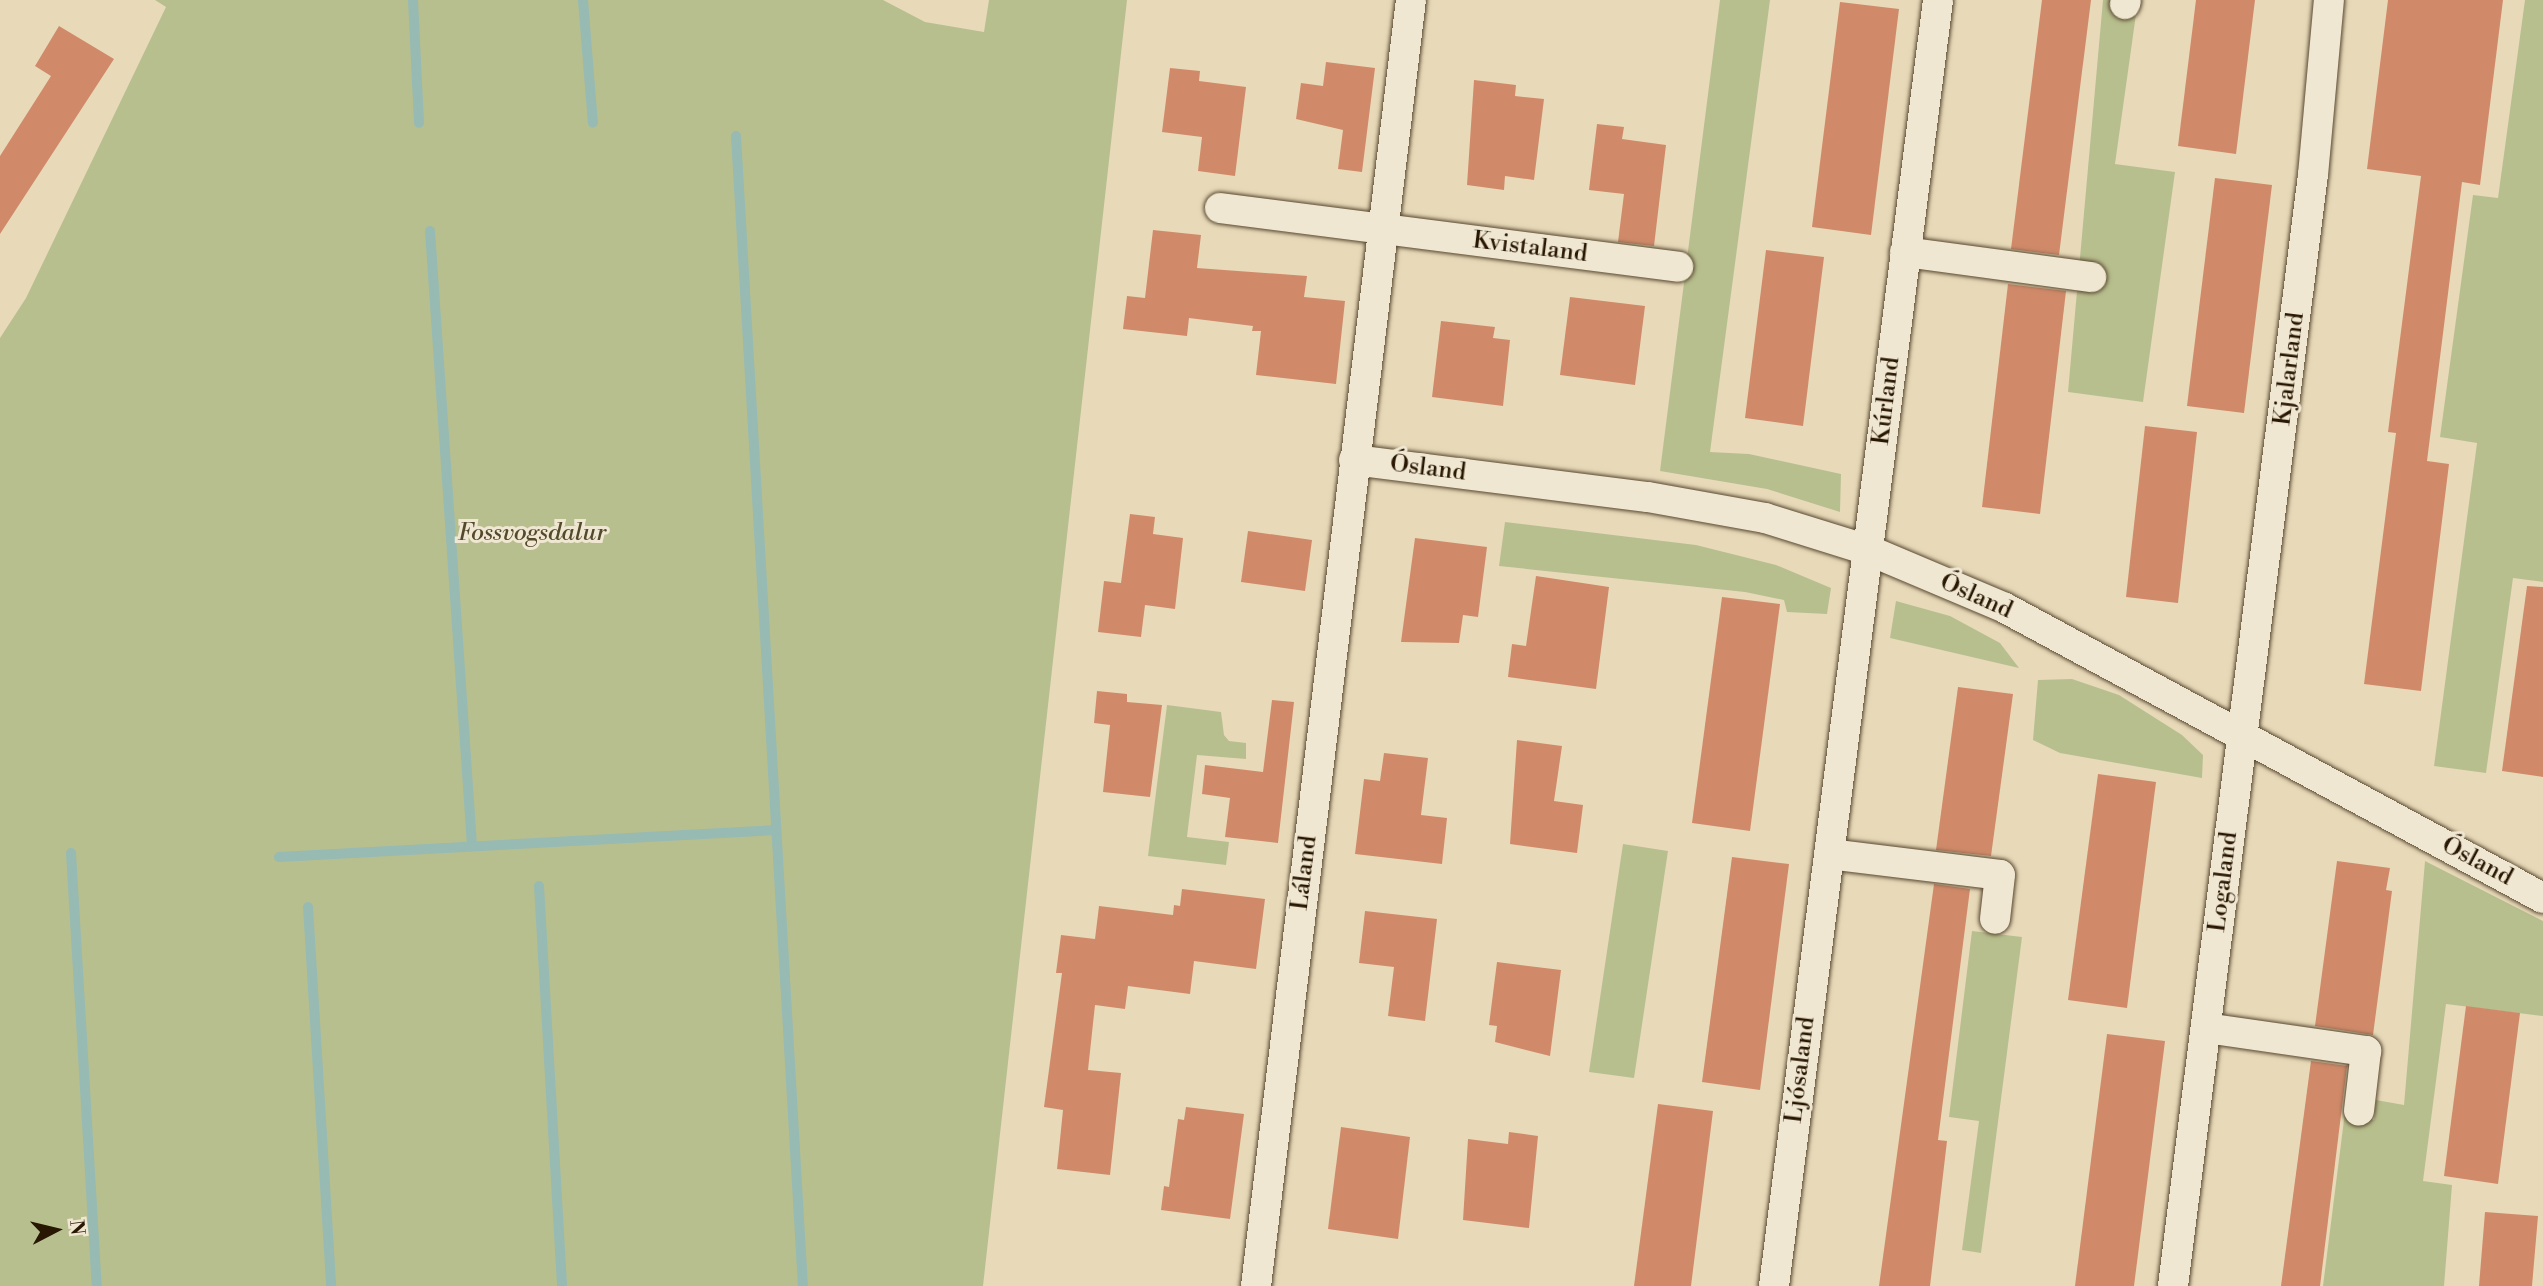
<!DOCTYPE html>
<meta charset="utf-8">
<style>
body{margin:0}
#map{position:relative;width:2543px;height:1286px;overflow:hidden;background:#e8dab9;font-family:"Libre Bodoni",serif}
div>[style]{position:absolute}
.green>*{inset:0;background:#b8bf8e}
.stream>*{height:10px;margin:-5px;padding:0 5px;transform-origin:5px;border-radius:5px;background:#97bab3}
.building>*{inset:0;background:#d08a6a}
.roads{filter:drop-shadow(0 0 2px #584830) drop-shadow(0 0 2px #584830)}
.street>*{height:30px;margin:-15px;padding:0 15px;transform-origin:15px;border-radius:15px;background:#f0e7d2}
span{translate:-50% -50%;white-space:nowrap;text-align:center;line-height:1.15;-webkit-text-stroke:6px #f0e7d2;paint-order:stroke}
.street-label{font-size:24px;color:#281702}
.park-label{font-size:24px;color:#53492c;font-style:italic}
.north{position:absolute;left:21px;top:1195px;width:70px;height:70px;-webkit-text-stroke:5px #f0e7d2;paint-order:stroke;rotate:83deg;font-size:19px;font-weight:700;line-height:28px;text-align:center;color:#281702}
.north::after{content:'';display:block;margin:auto;width:24px;height:32px;background:#281702;clip-path:polygon(50% 0,100% 100%,50% 72%,0 100%)}
</style>
<div id="map">
<div class="green">
<div style="clip-path:polygon(155px 0,883px 0,925px 22px,984px 32px,989px 0,1127px 0,983px 1286px,0 1286px,0 338px,26px 298px,166px 7px)"></div>
<div style="clip-path:polygon(1720px 0,1770px 0,1710px 452px,1749px 454px,1841px 474px,1840px 512px,1767px 489px,1660px 471px)"></div>
<div style="clip-path:polygon(2103px 0,2138px 0,2115px 164px,2175px 172px,2143px 402px,2068px 392px)"></div>
<div style="clip-path:polygon(2525px 0,2543px 0,2543px 582px,2513px 578px,2486px 773px,2434px 766px,2477px 443px,2440px 437px,2473px 195px,2498px 198px)"></div>
<div style="clip-path:polygon(1505px 522px,1696px 545px,1776px 565px,1831px 588px,1827px 614px,1787px 612px,1784px 600px,1745px 592px,1499px 566px)"></div>
<div style="clip-path:polygon(1896px 601px,1950px 616px,2000px 643px,2019px 668px,1890px 638px)"></div>
<div style="clip-path:polygon(2072px 679px,2119px 695px,2182px 735px,2203px 755px,2202px 778px,2060px 753px,2033px 740px,2038px 680px)"></div>
<div style="clip-path:polygon(1167px 705px,1221px 712px,1224px 735px,1229px 741px,1246px 743px,1246px 759px,1197px 755px,1187px 837px,1229px 842px,1226px 865px,1148px 856px)"></div>
<div style="clip-path:polygon(1623px 844px,1668px 851px,1634px 1078px,1589px 1072px)"></div>
<div style="clip-path:polygon(2425px 861px,2543px 921px,2543px 1016px,2446px 1004px,2423px 1181px,2452px 1185px,2444px 1286px,2323px 1286px,2345px 1112px,2374px 1120px,2376px 1100px,2404px 1105px)"></div>
<div style="clip-path:polygon(1972px 931px,2022px 937px,1981px 1253px,1962px 1250px,1979px 1121px,1949px 1117px)"></div>
</div>
<div class="stream">
<div style="left:413px;top:0;width:123px;rotate:87.2deg"></div>
<div style="left:583px;top:0;width:123px;rotate:85.4deg"></div>
<div style="left:736px;top:136px;width:1152px;rotate:86.67deg"></div>
<div style="left:430px;top:231px;width:616px;rotate:86.09deg"></div>
<div style="left:71px;top:853px;width:434px;rotate:86.6deg"></div>
<div style="left:279px;top:857px;width:498px;rotate:-3.1deg"></div>
<div style="left:539px;top:886px;width:401px;rotate:86.7deg"></div>
<div style="left:308px;top:907px;width:380px;rotate:86.5deg"></div>
</div>
<div class="building">
<div style="clip-path:polygon(2042px 0,2091px 0,2059px 255px,2011px 249px)"></div>
<div style="clip-path:polygon(2196px 0,2255px 0,2236px 154px,2178px 146px)"></div>
<div style="clip-path:polygon(2388px 0,2503px 0,2480px 185px,2462px 182px,2427px 461px,2449px 464px,2421px 691px,2364px 684px,2396px 433px,2388px 432px,2421px 176px,2367px 169px)"></div>
<div style="clip-path:polygon(1840px 2px,1899px 9px,1871px 235px,1812px 227px)"></div>
<div style="clip-path:polygon(59px 26px,114px 59px,0 234px,0 156px,51px 76px,35px 66px)"></div>
<div style="clip-path:polygon(1326px 62px,1375px 68px,1362px 172px,1338px 169px,1343px 130px,1296px 119px,1301px 83px,1323px 86px)"></div>
<div style="clip-path:polygon(1170px 68px,1200px 71px,1199px 81px,1246px 87px,1235px 176px,1198px 171px,1202px 137px,1162px 132px)"></div>
<div style="clip-path:polygon(1474px 80px,1516px 85px,1515px 96px,1544px 99px,1534px 180px,1505px 176px,1504px 190px,1467px 185px)"></div>
<div style="clip-path:polygon(1597px 124px,1624px 127px,1622px 139px,1666px 145px,1654px 246px,1618px 242px,1624px 194px,1589px 190px)"></div>
<div style="clip-path:polygon(2215px 178px,2272px 185px,2244px 413px,2187px 406px)"></div>
<div style="clip-path:polygon(1153px 230px,1201px 235px,1197px 268px,1307px 276px,1304px 297px,1345px 301px,1336px 384px,1256px 375px,1261px 331px,1252px 331px,1253px 326px,1189px 318px,1187px 336px,1123px 329px,1127px 296px,1145px 298px)"></div>
<div style="clip-path:polygon(1766px 250px,1824px 257px,1803px 426px,1745px 418px)"></div>
<div style="clip-path:polygon(2008px 284px,2066px 291px,2040px 514px,1982px 507px)"></div>
<div style="clip-path:polygon(1570px 297px,1645px 306px,1635px 385px,1560px 375px)"></div>
<div style="clip-path:polygon(1441px 321px,1495px 327px,1493px 338px,1510px 340px,1503px 406px,1432px 397px)"></div>
<div style="clip-path:polygon(2145px 426px,2197px 432px,2178px 603px,2126px 597px)"></div>
<div style="clip-path:polygon(1130px 514px,1155px 517px,1153px 534px,1183px 538px,1175px 609px,1145px 605px,1141px 637px,1098px 632px,1104px 581px,1121px 583px)"></div>
<div style="clip-path:polygon(1248px 531px,1312px 540px,1305px 591px,1241px 582px)"></div>
<div style="clip-path:polygon(1415px 538px,1487px 547px,1478px 617px,1463px 615px,1459px 643px,1401px 642px)"></div>
<div style="clip-path:polygon(1536px 576px,1609px 587px,1596px 689px,1508px 677px,1512px 644px,1526px 646px)"></div>
<div style="clip-path:polygon(2527px 586px,2543px 587px,2543px 777px,2502px 771px)"></div>
<div style="clip-path:polygon(1722px 597px,1780px 604px,1750px 831px,1692px 823px)"></div>
<div style="clip-path:polygon(1958px 687px,2013px 694px,1991px 856px,1936px 850px)"></div>
<div style="clip-path:polygon(1097px 691px,1127px 694px,1127px 702px,1162px 705px,1150px 797px,1103px 792px,1110px 725px,1094px 723px)"></div>
<div style="clip-path:polygon(1272px 700px,1294px 702px,1278px 843px,1225px 837px,1230px 798px,1202px 794px,1205px 765px,1263px 772px)"></div>
<div style="clip-path:polygon(1517px 740px,1562px 746px,1554px 801px,1583px 805px,1577px 853px,1510px 844px)"></div>
<div style="clip-path:polygon(1384px 753px,1428px 758px,1421px 815px,1447px 818px,1442px 864px,1355px 854px,1364px 779px,1380px 781px)"></div>
<div style="clip-path:polygon(2098px 774px,2156px 782px,2127px 1008px,2068px 1000px)"></div>
<div style="clip-path:polygon(1732px 857px,1789px 864px,1760px 1090px,1702px 1082px)"></div>
<div style="clip-path:polygon(2337px 861px,2390px 868px,2386px 890px,2392px 891px,2373px 1035px,2315px 1026px)"></div>
<div style="clip-path:polygon(1934px 884px,1970px 889px,1938px 1140px,1947px 1141px,1930px 1286px,1879px 1286px)"></div>
<div style="clip-path:polygon(1182px 889px,1265px 899px,1256px 969px,1194px 961px,1190px 994px,1128px 986px,1125px 1009px,1095px 1005px,1088px 1070px,1121px 1073px,1110px 1175px,1057px 1169px,1063px 1110px,1044px 1107px,1062px 973px,1056px 973px,1061px 935px,1095px 939px,1099px 906px,1173px 915px,1174px 905px,1180px 906px)"></div>
<div style="clip-path:polygon(1365px 911px,1437px 919px,1425px 1021px,1388px 1016px,1394px 967px,1359px 963px)"></div>
<div style="clip-path:polygon(1497px 962px,1561px 970px,1550px 1056px,1495px 1042px,1497px 1026px,1489px 1025px)"></div>
<div style="clip-path:polygon(2466px 1006px,2520px 1013px,2498px 1184px,2444px 1176px)"></div>
<div style="clip-path:polygon(2107px 1034px,2165px 1041px,2143px 1215px,2134px 1286px,2075px 1286px)"></div>
<div style="clip-path:polygon(2311px 1061px,2347px 1066px,2320px 1286px,2281px 1286px)"></div>
<div style="clip-path:polygon(1658px 1104px,1713px 1111px,1691px 1286px,1634px 1286px)"></div>
<div style="clip-path:polygon(1186px 1107px,1244px 1114px,1230px 1219px,1161px 1210px,1164px 1186px,1169px 1187px,1178px 1119px,1184px 1120px)"></div>
<div style="clip-path:polygon(1341px 1127px,1410px 1137px,1398px 1239px,1328px 1229px)"></div>
<div style="clip-path:polygon(1509px 1132px,1538px 1136px,1529px 1228px,1463px 1220px,1468px 1139px,1508px 1144px)"></div>
<div style="clip-path:polygon(2485px 1212px,2538px 1216px,2532px 1286px,2479px 1286px)"></div>
</div>
<div class="roads">
<div class="street">
<div style="left:2125px;top:4px;width:4px;rotate:-76deg"></div>
<div style="left:1220px;top:208px;width:462px;rotate:7.3deg"></div>
<div style="left:1905px;top:252px;width:188px;rotate:7.7deg"></div>
<div style="left:1354px;top:460px;width:296px;rotate:7.2deg"></div>
<div style="left:1648px;top:497px;width:119px;rotate:10.2deg"></div>
<div style="left:1765px;top:518px;width:108px;rotate:17.3deg"></div>
<div style="left:1868px;top:550px;width:149px;rotate:22.9deg"></div>
<div style="left:2005px;top:608px;width:611px;rotate:28.33deg"></div>
<div style="left:1829px;top:854px;width:172px;rotate:7deg"></div>
<div style="left:2000px;top:875px;width:44px;rotate:96.5deg"></div>
<div style="left:2206px;top:1028px;width:162px;rotate:8.2deg"></div>
<div style="left:2366px;top:1051px;width:60px;rotate:96.7deg"></div>
<div style="left:1256px;top:1286px;width:1295px;rotate:-83.13deg"></div>
<div style="left:1774px;top:1286px;width:1296px;rotate:-82.73deg"></div>
<div style="left:2173px;top:1286px;width:1120px;rotate:-82.82deg"></div>
<div style="left:2313px;top:175px;width:176px;rotate:-84.8deg"></div>
</div>
</div>
<div class="street-label">
<span style="left:1530px;top:248px;rotate:7deg">Kvistaland</span>
<span style="left:2290px;top:369px;rotate:-83deg">Kjalarland</span>
<span style="left:1887px;top:401px;rotate:-83deg">Kúrland</span>
<span style="left:1428px;top:469px;rotate:7deg">Ósland</span>
<span style="left:1976px;top:597px;rotate:24deg">Ósland</span>
<span style="left:2477px;top:862px;rotate:28deg">Ósland</span>
<span style="left:1305px;top:873px;rotate:-83deg">Láland</span>
<span style="left:2224px;top:882px;rotate:-83deg">Logaland</span>
<span style="left:1801px;top:1070px;rotate:-83deg">Ljósaland</span>
</div>
<div class="park-label">
<span style="left:532px;top:534px">Fossvogsdalur</span>
</div>
<div class="north">N</div>
</div>
